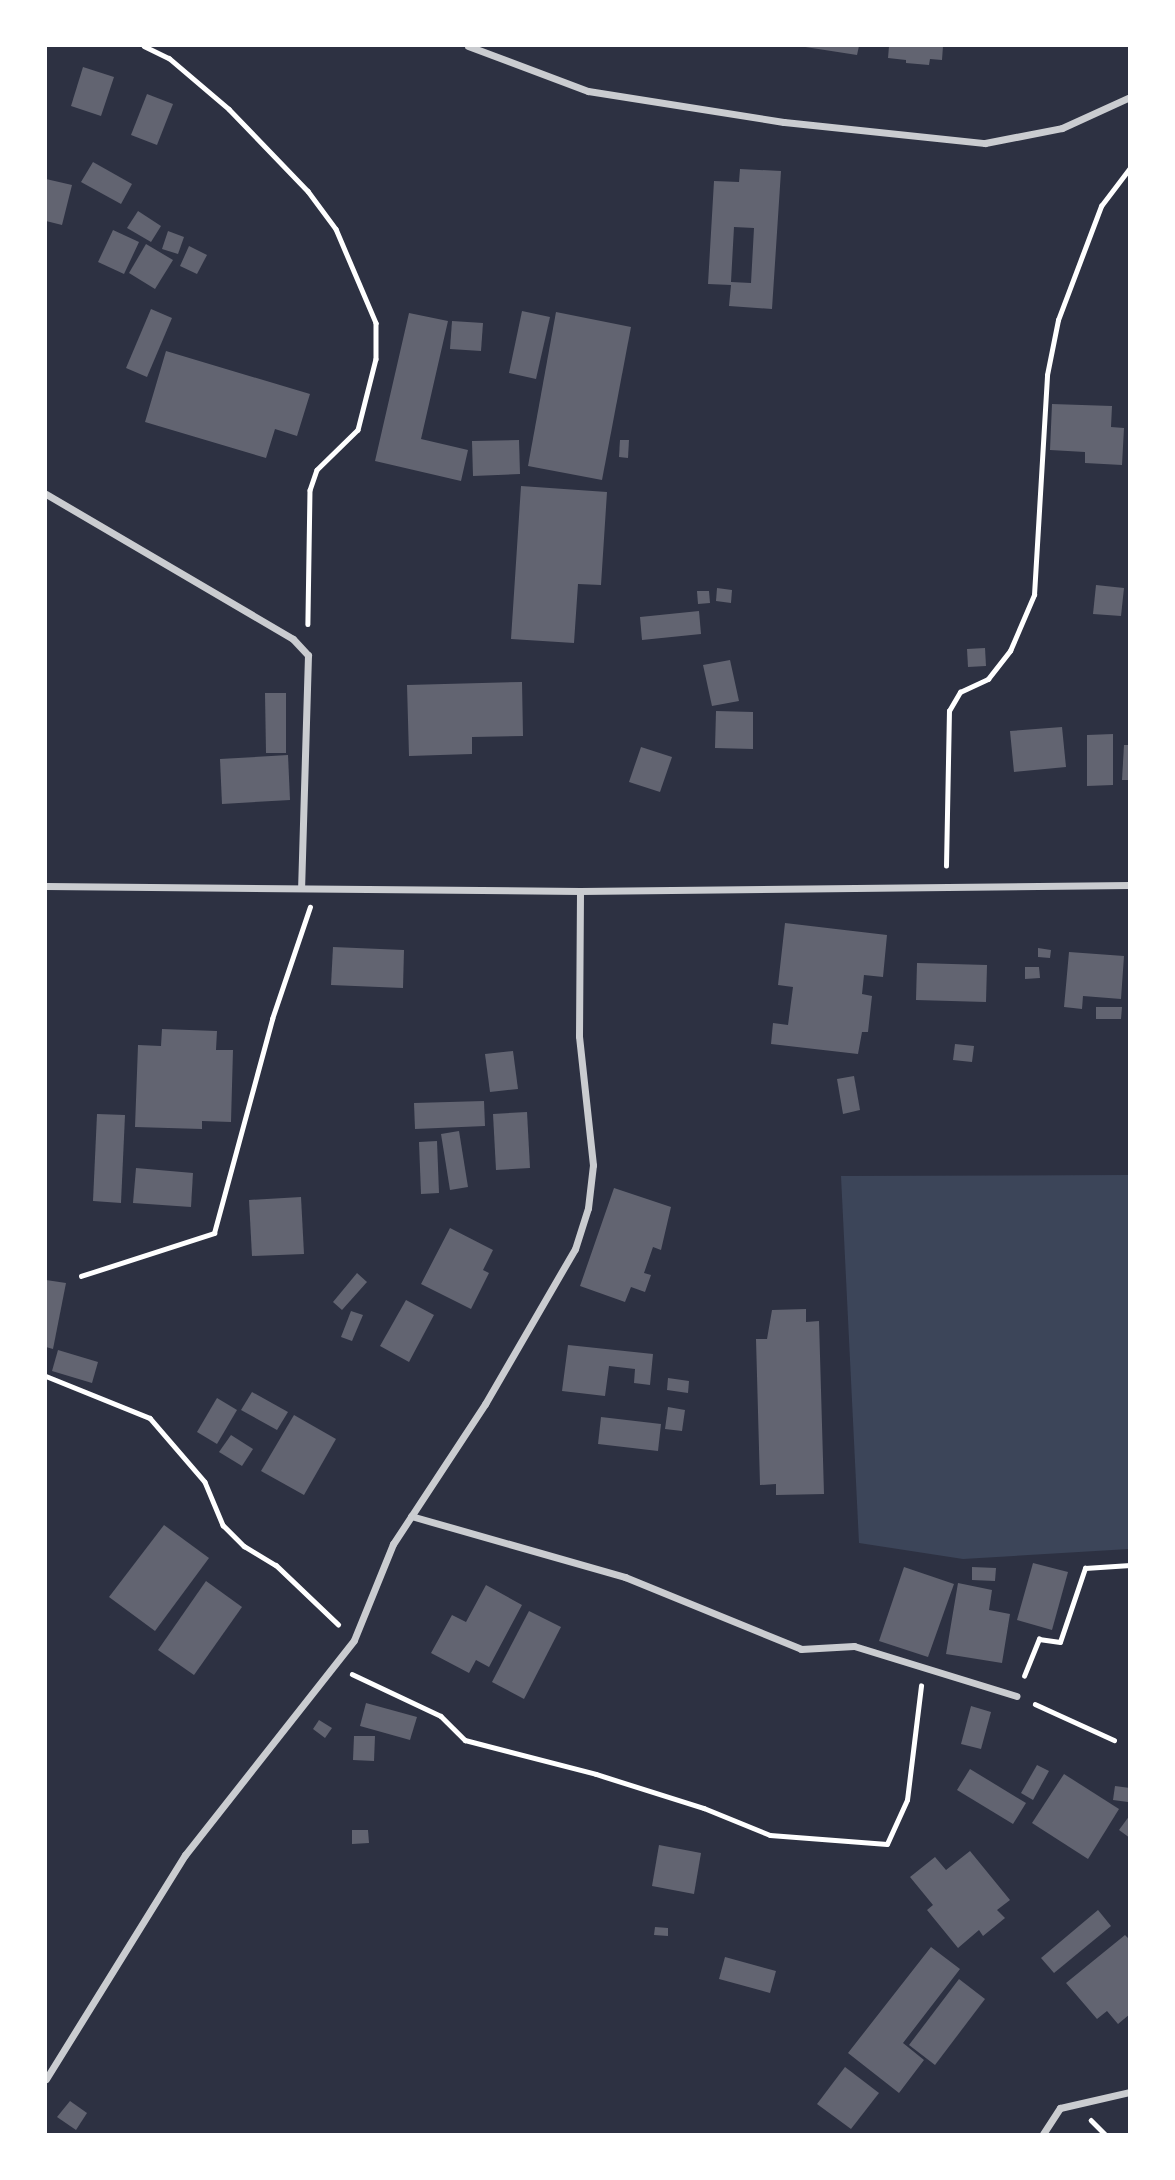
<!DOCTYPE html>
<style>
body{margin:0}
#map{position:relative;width:1175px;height:2180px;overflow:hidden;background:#2d3142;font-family:"Fira Sans Condensed",sans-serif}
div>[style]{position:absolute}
.green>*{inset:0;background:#3c4559}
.building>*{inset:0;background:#626471}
.path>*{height:4.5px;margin:-2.25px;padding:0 2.25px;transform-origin:2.25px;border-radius:2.25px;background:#fff}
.minor>*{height:7px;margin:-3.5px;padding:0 3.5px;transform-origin:3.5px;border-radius:3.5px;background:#caccd0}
span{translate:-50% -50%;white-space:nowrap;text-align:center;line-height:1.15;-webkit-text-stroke:6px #fff;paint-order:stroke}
.frame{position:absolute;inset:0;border:47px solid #fff;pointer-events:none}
</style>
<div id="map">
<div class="green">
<div style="clip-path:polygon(1129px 1175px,1129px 1549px,963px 1559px,859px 1543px,841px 1176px)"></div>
</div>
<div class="building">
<div style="clip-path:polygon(799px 46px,859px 46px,857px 55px)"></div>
<div style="clip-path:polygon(889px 46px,943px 46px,942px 60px,930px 59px,929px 65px,906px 63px,906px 60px,888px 58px)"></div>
<div style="clip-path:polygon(83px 67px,114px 77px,101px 116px,71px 106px)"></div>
<div style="clip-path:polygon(147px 94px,173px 104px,157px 145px,131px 135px)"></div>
<div style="clip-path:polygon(93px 162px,132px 184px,121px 204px,81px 182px)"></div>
<div style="clip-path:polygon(evenodd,740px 169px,781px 171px,772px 309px,729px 306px,731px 285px,708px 284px,714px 181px,739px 182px,740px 169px,734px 227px,754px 228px,751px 283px,731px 282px,734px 227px)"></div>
<div style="clip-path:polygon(46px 179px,72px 185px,62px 225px,46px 221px)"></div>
<div style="clip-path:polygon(138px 211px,161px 226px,151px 242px,127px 228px)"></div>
<div style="clip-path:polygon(113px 230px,139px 242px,124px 274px,98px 262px)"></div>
<div style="clip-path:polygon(168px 231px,184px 237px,178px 254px,162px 249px)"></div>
<div style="clip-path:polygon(146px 244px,173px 260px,155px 289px,129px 273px)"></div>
<div style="clip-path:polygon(189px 246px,207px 255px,197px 274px,180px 266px)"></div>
<div style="clip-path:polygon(151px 309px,172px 318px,147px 377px,126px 368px)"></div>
<div style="clip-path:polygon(522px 311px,550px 317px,536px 379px,509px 373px)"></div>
<div style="clip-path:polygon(556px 312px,631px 327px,602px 480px,528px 466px)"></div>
<div style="clip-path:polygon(409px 313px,448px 321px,421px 439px,468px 450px,461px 481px,375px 461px)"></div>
<div style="clip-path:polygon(452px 321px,483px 323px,481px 351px,450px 349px)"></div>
<div style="clip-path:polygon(166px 351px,310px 394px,297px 436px,275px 429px,266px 458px,145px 422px)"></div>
<div style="clip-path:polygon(1052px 404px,1112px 406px,1111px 427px,1124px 428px,1122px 465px,1085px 463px,1085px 452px,1050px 450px)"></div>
<div style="clip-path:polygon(519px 440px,520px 474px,473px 476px,472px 441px)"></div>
<div style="clip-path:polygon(620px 440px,629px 440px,628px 458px,619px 457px)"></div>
<div style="clip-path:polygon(521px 486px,607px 492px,601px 585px,578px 584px,574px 643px,511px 639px)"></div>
<div style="clip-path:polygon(1096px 585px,1124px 588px,1121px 616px,1093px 614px)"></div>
<div style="clip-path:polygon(717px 588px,732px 590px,731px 603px,716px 601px)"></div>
<div style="clip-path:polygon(697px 591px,709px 591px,710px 603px,698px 604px)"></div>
<div style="clip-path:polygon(699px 611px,701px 634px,642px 640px,640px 617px)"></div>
<div style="clip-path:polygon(985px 648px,986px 666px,968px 667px,967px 649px)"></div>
<div style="clip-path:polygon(730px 660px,739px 701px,712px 706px,703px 665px)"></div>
<div style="clip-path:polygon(522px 682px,523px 736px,472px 737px,472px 754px,409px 756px,407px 685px)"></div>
<div style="clip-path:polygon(265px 693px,286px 693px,286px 753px,266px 753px)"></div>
<div style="clip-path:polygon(716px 711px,753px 712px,753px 749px,715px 748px)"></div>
<div style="clip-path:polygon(1062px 727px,1066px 767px,1014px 772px,1010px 731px)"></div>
<div style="clip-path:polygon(1113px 734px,1113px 785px,1087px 786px,1087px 735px)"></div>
<div style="clip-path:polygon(1124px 745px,1130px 745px,1130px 780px,1122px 780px)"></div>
<div style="clip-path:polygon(641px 747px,672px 757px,660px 792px,629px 782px)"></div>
<div style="clip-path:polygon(288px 755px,290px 800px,222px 804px,220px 759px)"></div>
<div style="clip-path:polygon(785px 923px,887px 935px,883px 977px,864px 975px,862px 994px,872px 996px,868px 1032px,862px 1032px,858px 1054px,771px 1044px,773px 1023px,788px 1025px,793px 987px,778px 985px)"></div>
<div style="clip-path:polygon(333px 947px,404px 950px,403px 988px,331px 985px)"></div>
<div style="clip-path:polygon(1038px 948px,1051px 950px,1050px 958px,1038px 957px)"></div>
<div style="clip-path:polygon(1069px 952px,1124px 956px,1121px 999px,1083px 996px,1082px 1009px,1064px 1007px)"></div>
<div style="clip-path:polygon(917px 963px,987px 965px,986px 1002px,916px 1000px)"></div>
<div style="clip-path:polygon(1025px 967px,1039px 967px,1040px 978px,1025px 979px)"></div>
<div style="clip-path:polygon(1096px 1007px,1122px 1007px,1121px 1019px,1096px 1019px)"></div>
<div style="clip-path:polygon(162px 1029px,217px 1031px,216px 1050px,233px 1050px,231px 1122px,202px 1121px,202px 1129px,135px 1127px,138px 1045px,161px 1046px)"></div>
<div style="clip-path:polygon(955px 1044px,974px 1046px,972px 1062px,953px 1060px)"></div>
<div style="clip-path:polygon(513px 1051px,518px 1089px,490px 1092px,485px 1054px)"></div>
<div style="clip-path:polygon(854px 1076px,860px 1110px,843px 1114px,837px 1079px)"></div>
<div style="clip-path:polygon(484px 1101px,485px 1126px,415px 1129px,414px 1103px)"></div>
<div style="clip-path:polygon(527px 1112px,530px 1168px,496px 1170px,493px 1114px)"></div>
<div style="clip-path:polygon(97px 1114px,125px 1115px,121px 1203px,93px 1201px)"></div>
<div style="clip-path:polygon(459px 1131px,468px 1187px,450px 1190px,441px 1134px)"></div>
<div style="clip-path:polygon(437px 1141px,439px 1193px,421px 1194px,419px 1142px)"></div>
<div style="clip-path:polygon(136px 1168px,193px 1173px,191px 1207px,133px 1203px)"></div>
<div style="clip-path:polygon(614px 1188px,671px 1207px,661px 1250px,653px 1247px,644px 1273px,651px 1275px,645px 1292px,631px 1287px,625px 1302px,580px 1286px)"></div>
<div style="clip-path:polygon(301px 1197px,304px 1254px,252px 1256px,249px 1200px)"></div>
<div style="clip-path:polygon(450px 1228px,493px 1250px,483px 1270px,489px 1273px,471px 1309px,421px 1284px)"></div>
<div style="clip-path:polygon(357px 1273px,367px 1282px,342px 1310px,333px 1302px)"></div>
<div style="clip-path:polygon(46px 1280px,66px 1283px,53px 1349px,46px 1347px)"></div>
<div style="clip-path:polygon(406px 1300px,434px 1315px,409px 1362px,380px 1346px)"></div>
<div style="clip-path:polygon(806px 1309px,806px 1322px,819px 1321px,824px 1494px,776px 1495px,776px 1484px,760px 1485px,756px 1339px,767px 1339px,772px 1310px)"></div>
<div style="clip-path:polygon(351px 1311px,363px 1315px,352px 1341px,341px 1337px)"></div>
<div style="clip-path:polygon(568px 1345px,653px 1354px,650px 1385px,634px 1383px,635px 1369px,609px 1366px,605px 1396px,562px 1391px)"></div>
<div style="clip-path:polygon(58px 1350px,98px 1362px,92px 1383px,52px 1371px)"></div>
<div style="clip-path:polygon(668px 1378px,689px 1381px,688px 1393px,667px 1390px)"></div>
<div style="clip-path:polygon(252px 1392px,288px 1412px,277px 1430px,241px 1410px)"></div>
<div style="clip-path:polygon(217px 1398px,237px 1410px,217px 1444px,197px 1432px)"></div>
<div style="clip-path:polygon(668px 1407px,685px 1410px,682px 1431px,665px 1429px)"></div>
<div style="clip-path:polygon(294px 1415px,336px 1439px,304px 1495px,261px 1471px)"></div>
<div style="clip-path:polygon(601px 1417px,661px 1424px,658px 1451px,598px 1444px)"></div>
<div style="clip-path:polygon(231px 1435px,253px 1449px,242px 1466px,219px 1452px)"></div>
<div style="clip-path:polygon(164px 1525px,209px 1558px,155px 1631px,109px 1597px)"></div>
<div style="clip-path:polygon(1033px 1563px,1068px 1572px,1052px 1630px,1017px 1620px)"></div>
<div style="clip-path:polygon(904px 1567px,954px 1584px,928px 1657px,879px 1641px)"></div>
<div style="clip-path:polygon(972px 1567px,996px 1568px,995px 1581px,972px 1580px)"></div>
<div style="clip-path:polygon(206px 1581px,242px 1607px,194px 1675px,158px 1650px)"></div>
<div style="clip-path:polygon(958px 1583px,992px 1590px,989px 1610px,1010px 1614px,1002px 1663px,946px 1654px)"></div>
<div style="clip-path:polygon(486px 1585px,522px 1605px,489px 1667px,476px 1660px,469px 1673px,431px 1653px,452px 1615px,466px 1622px)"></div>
<div style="clip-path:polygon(529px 1611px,561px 1627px,524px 1699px,492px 1682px)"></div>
<div style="clip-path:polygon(366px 1703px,417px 1717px,410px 1740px,360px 1726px)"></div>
<div style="clip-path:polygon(971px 1706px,991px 1712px,981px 1749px,961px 1744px)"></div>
<div style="clip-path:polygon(319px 1720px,332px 1728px,325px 1738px,313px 1729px)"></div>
<div style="clip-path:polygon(354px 1736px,375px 1736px,374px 1761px,353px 1760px)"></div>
<div style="clip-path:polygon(1037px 1765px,1049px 1771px,1033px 1800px,1021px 1793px)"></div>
<div style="clip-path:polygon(970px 1769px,1026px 1803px,1013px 1824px,957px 1790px)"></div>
<div style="clip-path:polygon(1064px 1774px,1119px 1809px,1088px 1859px,1032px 1823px)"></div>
<div style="clip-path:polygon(1115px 1786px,1130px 1788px,1128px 1802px,1113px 1800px)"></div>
<div style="clip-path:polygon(1130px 1815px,1130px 1838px,1119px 1830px)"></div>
<div style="clip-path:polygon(352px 1830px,368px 1830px,369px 1843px,352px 1844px)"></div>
<div style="clip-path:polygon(659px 1845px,701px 1853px,694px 1894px,652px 1886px)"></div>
<div style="clip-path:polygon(970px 1851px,1010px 1900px,997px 1910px,1005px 1918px,983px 1936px,979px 1930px,958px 1948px,927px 1910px,933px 1905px,910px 1877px,935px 1857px,946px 1870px)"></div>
<div style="clip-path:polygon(1098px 1910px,1111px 1926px,1054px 1973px,1041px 1958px)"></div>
<div style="clip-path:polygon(655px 1927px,668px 1928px,668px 1936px,654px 1935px)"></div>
<div style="clip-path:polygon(1125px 1935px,1130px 1940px,1130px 2014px,1118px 2024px,1107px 2011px,1097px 2019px,1066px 1983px)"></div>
<div style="clip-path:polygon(931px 1947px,960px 1969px,903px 2043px,924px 2060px,899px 2093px,848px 2053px)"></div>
<div style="clip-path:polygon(725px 1957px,776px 1971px,770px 1993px,719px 1979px)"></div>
<div style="clip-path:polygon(959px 1979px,985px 1999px,935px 2065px,909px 2045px)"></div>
<div style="clip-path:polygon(845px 2067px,879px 2093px,851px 2129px,817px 2104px)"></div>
<div style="clip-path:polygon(70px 2101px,87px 2113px,76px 2130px,57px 2117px)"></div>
</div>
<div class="path">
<div style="left:144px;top:46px;width:28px;rotate:26deg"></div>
<div style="left:169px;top:58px;width:79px;rotate:40.4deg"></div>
<div style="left:229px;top:109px;width:114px;rotate:46.1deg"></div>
<div style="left:308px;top:191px;width:47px;rotate:53.6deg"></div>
<div style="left:336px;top:229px;width:102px;rotate:66.9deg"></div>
<div style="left:376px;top:323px;width:36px;rotate:90deg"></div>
<div style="left:376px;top:359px;width:73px;rotate:104.2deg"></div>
<div style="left:358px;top:430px;width:57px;rotate:135.7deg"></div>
<div style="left:317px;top:470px;width:21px;rotate:109deg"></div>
<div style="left:310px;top:490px;width:134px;rotate:90.9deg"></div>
<div style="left:946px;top:866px;width:155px;rotate:-88.9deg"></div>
<div style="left:949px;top:711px;width:22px;rotate:-60deg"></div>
<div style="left:960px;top:692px;width:31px;rotate:-25deg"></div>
<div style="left:988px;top:679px;width:36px;rotate:-52deg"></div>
<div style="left:1010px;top:651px;width:61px;rotate:-66.8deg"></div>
<div style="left:1034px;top:595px;width:220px;rotate:-86.6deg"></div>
<div style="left:1047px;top:375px;width:56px;rotate:-78.7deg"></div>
<div style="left:1058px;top:320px;width:122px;rotate:-69.3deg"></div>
<div style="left:1101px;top:206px;width:48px;rotate:-52.7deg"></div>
<div style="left:81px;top:1276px;width:140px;rotate:-17.9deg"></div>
<div style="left:214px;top:1233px;width:222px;rotate:-74.8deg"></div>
<div style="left:272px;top:1019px;width:118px;rotate:-71.3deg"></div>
<div style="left:46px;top:1376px;width:112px;rotate:22deg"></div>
<div style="left:150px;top:1418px;width:84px;rotate:49.3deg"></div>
<div style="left:205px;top:1482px;width:47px;rotate:67.3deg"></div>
<div style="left:223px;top:1525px;width:30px;rotate:45deg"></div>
<div style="left:244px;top:1546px;width:37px;rotate:31deg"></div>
<div style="left:276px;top:1565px;width:86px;rotate:43.6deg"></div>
<div style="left:352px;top:1674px;width:98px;rotate:25.3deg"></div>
<div style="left:441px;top:1716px;width:34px;rotate:45deg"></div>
<div style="left:465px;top:1740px;width:135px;rotate:14.5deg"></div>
<div style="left:596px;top:1774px;width:113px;rotate:17.5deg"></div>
<div style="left:704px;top:1808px;width:71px;rotate:22.2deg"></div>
<div style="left:770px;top:1835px;width:117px;rotate:4.4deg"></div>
<div style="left:887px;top:1844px;width:48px;rotate:-65.6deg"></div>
<div style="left:907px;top:1800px;width:115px;rotate:-83deg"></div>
<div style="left:1024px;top:1676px;width:40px;rotate:-68deg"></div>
<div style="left:1039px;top:1639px;width:21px;rotate:8deg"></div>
<div style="left:1060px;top:1642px;width:78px;rotate:-71.3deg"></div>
<div style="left:1085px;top:1568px;width:45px;rotate:-3.8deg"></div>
<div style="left:1035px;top:1704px;width:87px;rotate:24.5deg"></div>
<div style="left:1091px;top:2120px;width:20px;rotate:45deg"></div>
</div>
<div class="minor">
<div style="left:468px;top:46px;width:128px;rotate:20.6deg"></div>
<div style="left:588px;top:91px;width:198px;rotate:9deg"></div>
<div style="left:784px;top:122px;width:202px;rotate:6deg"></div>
<div style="left:985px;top:143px;width:78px;rotate:-11deg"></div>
<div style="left:1062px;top:128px;width:75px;rotate:-24.5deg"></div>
<div style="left:46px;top:494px;width:286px;rotate:30.4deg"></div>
<div style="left:293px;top:639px;width:22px;rotate:47deg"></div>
<div style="left:308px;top:655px;width:231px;rotate:91.7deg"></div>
<div style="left:46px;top:886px;width:534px;rotate:0.54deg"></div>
<div style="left:580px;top:891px;width:550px;rotate:-0.63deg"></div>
<div style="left:411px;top:1516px;width:223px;rotate:15.9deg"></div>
<div style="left:625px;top:1577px;width:190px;rotate:22.2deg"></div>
<div style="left:801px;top:1649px;width:53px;rotate:-3.2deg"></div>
<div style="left:854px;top:1646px;width:170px;rotate:17.1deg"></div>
<div style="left:46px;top:2079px;width:264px;rotate:-58.2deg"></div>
<div style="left:185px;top:1855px;width:273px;rotate:-51.8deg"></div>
<div style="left:354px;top:1640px;width:104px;rotate:-67.9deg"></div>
<div style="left:393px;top:1544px;width:168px;rotate:-56.7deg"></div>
<div style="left:485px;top:1404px;width:179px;rotate:-59.9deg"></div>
<div style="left:575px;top:1249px;width:43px;rotate:-72.4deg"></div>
<div style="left:588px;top:1208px;width:43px;rotate:-83.4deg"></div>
<div style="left:593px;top:1165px;width:130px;rotate:-96.2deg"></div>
<div style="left:579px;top:1036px;width:145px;rotate:-89.6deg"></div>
<div style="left:1043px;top:2134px;width:31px;rotate:-57deg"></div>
<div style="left:1060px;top:2108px;width:72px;rotate:-12.9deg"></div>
</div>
<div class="frame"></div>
</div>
